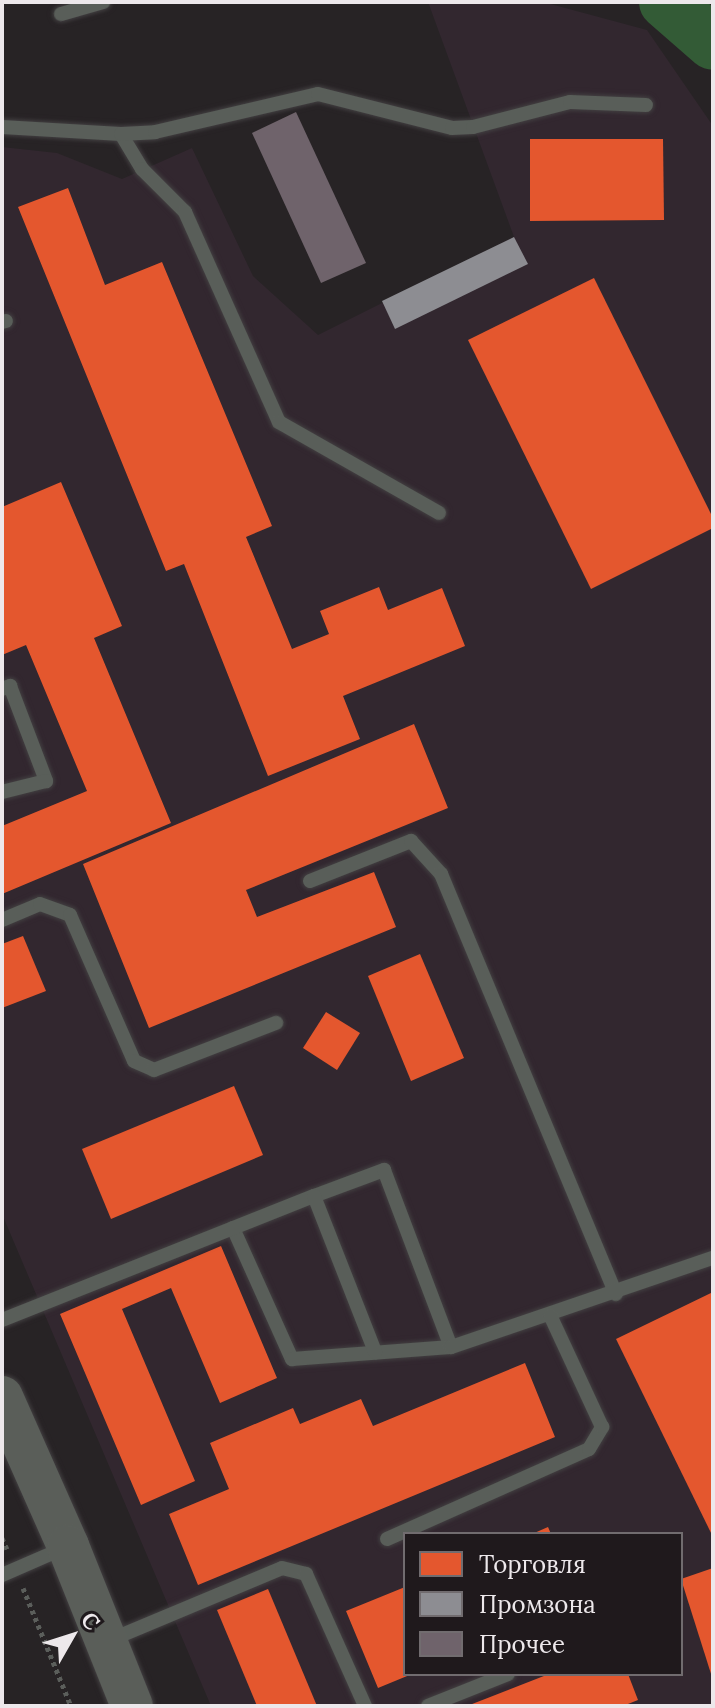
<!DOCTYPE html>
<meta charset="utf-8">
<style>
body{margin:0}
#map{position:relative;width:715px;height:1708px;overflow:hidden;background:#272325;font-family:Lora,serif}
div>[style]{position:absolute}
.built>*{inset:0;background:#32272f}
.shops>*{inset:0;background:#e4572e}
.industry>*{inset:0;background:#8d8d92}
.river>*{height:54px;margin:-27px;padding:0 27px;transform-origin:27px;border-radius:27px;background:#335b36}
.building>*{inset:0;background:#6f636b}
.path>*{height:5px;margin-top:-2.5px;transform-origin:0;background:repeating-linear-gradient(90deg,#5b5e5b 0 4px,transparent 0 8px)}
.roads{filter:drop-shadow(0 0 2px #423f41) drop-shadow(0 0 2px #423f41)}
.service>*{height:14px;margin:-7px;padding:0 7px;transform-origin:7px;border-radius:7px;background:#595e59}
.primary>*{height:42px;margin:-21px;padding:0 21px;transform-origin:21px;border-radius:21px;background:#5a5e59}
span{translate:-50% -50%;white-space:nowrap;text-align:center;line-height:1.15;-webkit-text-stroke:8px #1f191c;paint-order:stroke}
.frame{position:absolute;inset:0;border:4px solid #ede8eb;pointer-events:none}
.legend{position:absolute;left:403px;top:1532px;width:280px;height:144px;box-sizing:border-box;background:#1f191c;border:2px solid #716c6f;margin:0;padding:10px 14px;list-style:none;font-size:24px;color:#ede8eb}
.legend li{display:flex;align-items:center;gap:16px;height:40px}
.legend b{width:40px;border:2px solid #716c6f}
.north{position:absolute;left:32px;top:1596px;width:80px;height:80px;-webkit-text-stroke:6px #1f191c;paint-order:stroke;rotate:51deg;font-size:22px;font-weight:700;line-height:32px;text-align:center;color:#ede8eb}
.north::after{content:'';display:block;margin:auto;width:28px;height:36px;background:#ede8eb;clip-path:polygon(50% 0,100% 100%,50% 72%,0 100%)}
</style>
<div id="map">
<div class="built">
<div style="clip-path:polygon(evenodd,428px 2px,543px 2px,647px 30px,713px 126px,713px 1706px,211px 1706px,2px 1214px,2px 147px,57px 153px,122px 179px,192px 148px,253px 276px,318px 335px,514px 237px,428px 2px,405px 1534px,681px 1534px,681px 1674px,405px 1674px,405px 1534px)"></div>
</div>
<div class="shops">
<div style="clip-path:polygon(530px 139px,663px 139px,664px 220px,530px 221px)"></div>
<div style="clip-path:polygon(68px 188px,105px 285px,162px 262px,272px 526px,246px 537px,292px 649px,329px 634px,320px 611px,379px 587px,388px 610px,442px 588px,465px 646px,343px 696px,360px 739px,268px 776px,184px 564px,166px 571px,18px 207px)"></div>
<div style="clip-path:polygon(594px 278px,713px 518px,713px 528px,591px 589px,468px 340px)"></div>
<div style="clip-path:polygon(61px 482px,122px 626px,94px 638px,171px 823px,2px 894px,2px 826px,87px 791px,26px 645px,2px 655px,2px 507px)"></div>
<div style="clip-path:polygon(414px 724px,448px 808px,246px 890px,257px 917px,374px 872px,396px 927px,149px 1028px,83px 864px)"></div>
<div style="clip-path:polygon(23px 936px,46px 991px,2px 1008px,2px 944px)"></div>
<div style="clip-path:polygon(420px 954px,464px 1058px,411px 1081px,368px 976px)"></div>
<div style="clip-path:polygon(326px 1012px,360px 1033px,337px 1070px,303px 1048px)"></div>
<div style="clip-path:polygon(234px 1086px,263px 1155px,111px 1219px,82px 1149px)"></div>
<div style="clip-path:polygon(221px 1246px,277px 1378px,220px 1403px,171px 1288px,122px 1309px,195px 1481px,141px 1505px,60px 1314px)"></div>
<div style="clip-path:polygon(713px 1292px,713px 1537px,616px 1339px)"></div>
<div style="clip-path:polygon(525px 1363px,555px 1437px,198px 1585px,169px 1514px,229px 1489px,210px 1443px,293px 1408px,300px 1424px,361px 1399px,373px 1426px)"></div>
<div style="clip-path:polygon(548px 1527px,551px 1534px,532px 1534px)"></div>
<div style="clip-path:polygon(713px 1568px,713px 1677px,712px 1677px,681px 1579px)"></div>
<div style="clip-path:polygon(405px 1587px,405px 1674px,412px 1674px,378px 1688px,346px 1611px)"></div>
<div style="clip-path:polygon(268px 1589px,317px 1706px,257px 1706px,217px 1610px)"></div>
<div style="clip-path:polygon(549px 1674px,628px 1674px,638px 1700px,623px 1706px,467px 1706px)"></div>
</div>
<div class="industry">
<div style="clip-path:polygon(514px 237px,528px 264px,395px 329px,382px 301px)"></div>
</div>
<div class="river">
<div style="left:666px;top:2px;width:62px;rotate:41.1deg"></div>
</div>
<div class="building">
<div style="clip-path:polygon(296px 112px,366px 263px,321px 283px,252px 133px)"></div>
</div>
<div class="path">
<div style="left:2px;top:1538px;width:12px;rotate:66deg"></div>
<div style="left:23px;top:1588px;width:127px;rotate:67.9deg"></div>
</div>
<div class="roads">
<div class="service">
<div style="left:61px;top:14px;width:44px;rotate:-15.9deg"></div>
<div style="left:2px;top:127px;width:119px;rotate:3.4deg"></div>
<div style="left:121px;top:134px;width:41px;rotate:59deg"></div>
<div style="left:142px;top:169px;width:61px;rotate:45deg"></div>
<div style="left:185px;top:212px;width:230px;rotate:65.9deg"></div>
<div style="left:279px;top:422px;width:184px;rotate:29.6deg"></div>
<div style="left:121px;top:134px;width:34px;rotate:-3deg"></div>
<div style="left:155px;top:132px;width:167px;rotate:-13.1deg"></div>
<div style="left:318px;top:94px;width:138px;rotate:14.2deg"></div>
<div style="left:452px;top:128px;width:21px;rotate:-3deg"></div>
<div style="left:473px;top:127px;width:100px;rotate:-14.5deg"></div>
<div style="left:570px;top:102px;width:76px;rotate:2.3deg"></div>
<div style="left:2px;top:322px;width:4px;rotate:-14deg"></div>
<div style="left:2px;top:689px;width:9px;rotate:-21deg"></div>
<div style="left:10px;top:686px;width:102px;rotate:69.2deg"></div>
<div style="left:46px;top:781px;width:45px;rotate:166deg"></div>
<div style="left:310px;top:881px;width:109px;rotate:-21.6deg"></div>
<div style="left:411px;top:841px;width:45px;rotate:47.7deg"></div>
<div style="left:441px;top:874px;width:455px;rotate:67.4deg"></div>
<div style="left:2px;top:920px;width:41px;rotate:-22.8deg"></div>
<div style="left:40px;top:904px;width:32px;rotate:20deg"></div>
<div style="left:70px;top:915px;width:159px;rotate:66.3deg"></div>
<div style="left:134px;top:1061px;width:22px;rotate:24deg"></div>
<div style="left:154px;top:1070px;width:131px;rotate:-21.1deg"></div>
<div style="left:314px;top:1196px;width:75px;rotate:-20.4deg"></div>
<div style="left:384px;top:1170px;width:189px;rotate:69.3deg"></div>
<div style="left:233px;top:1228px;width:144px;rotate:65.8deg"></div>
<div style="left:292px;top:1359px;width:159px;rotate:-4.3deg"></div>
<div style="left:451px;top:1347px;width:277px;rotate:-18.8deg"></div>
<div style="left:2px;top:1320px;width:336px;rotate:-21.7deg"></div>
<div style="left:314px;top:1196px;width:168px;rotate:68.6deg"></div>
<div style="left:387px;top:1539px;width:221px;rotate:-24deg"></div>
<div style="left:589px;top:1449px;width:26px;rotate:-59deg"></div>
<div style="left:602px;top:1427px;width:123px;rotate:-114.9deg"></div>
<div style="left:2px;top:1575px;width:68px;rotate:-23.5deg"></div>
<div style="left:110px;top:1640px;width:186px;rotate:-22.7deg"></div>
<div style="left:282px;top:1568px;width:25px;rotate:14deg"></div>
<div style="left:306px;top:1574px;width:145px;rotate:65.9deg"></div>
<div style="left:428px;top:1706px;width:86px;rotate:-21.8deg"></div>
</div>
<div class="primary">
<div style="left:2px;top:1397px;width:163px;rotate:66.1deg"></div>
<div style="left:68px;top:1546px;width:172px;rotate:68.2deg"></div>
</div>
</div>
<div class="frame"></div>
<ul class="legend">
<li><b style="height:22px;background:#e4572e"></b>Торговля</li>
<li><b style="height:22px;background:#8d8d92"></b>Промзона</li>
<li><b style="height:22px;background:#6f636b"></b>Прочее</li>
</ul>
<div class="north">С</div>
</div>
